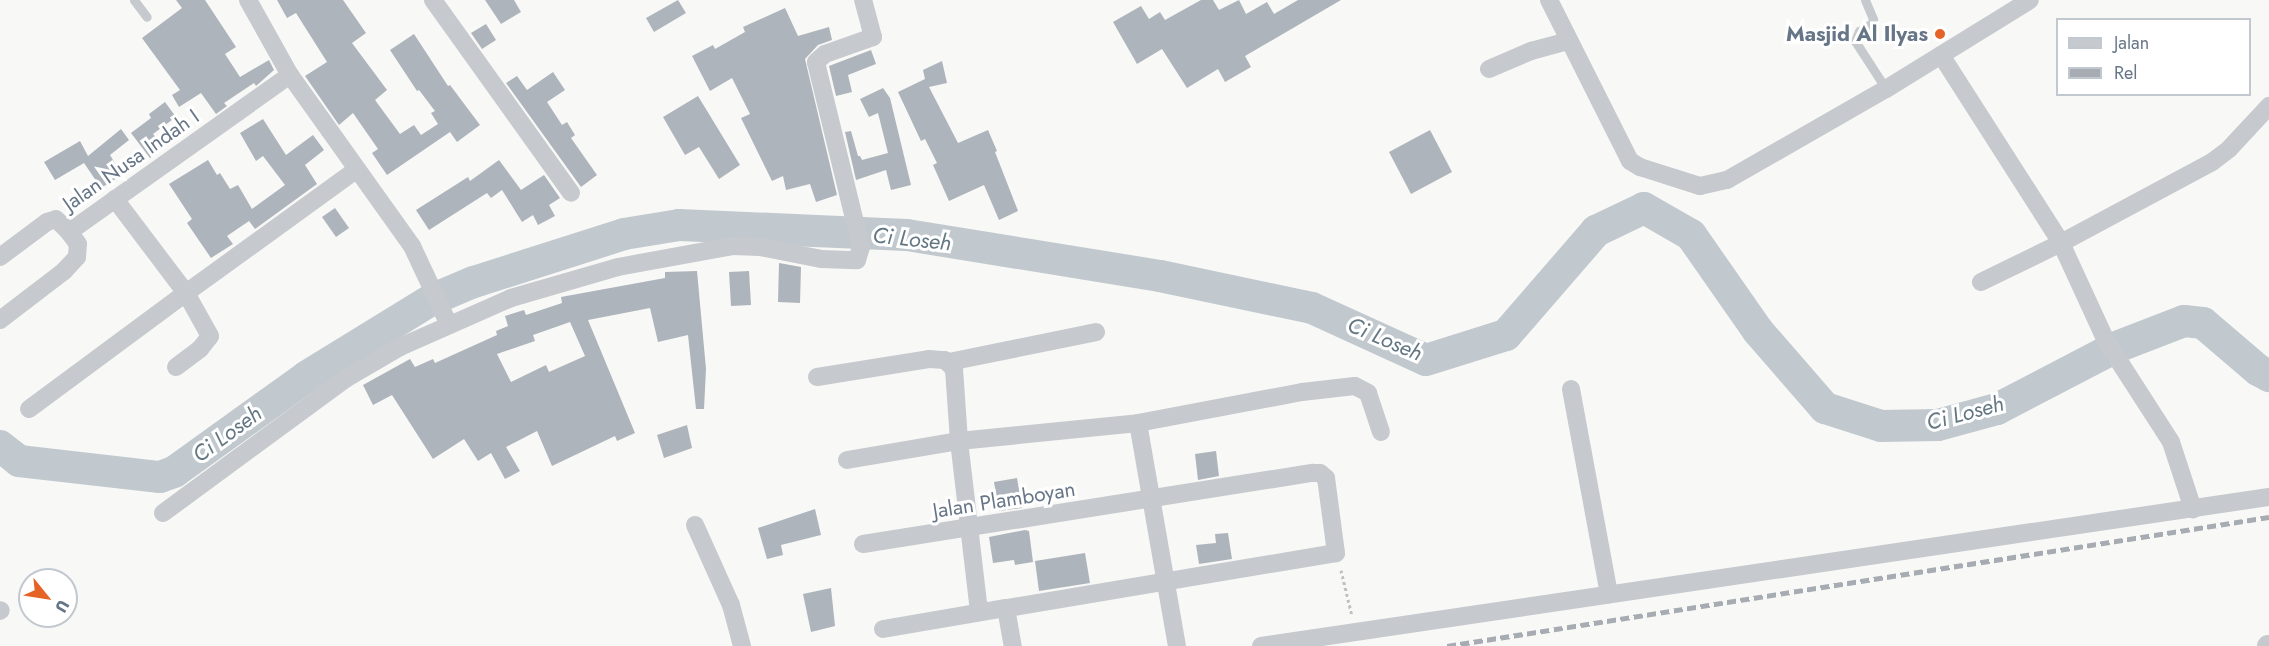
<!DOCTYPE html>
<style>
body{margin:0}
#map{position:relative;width:2269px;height:646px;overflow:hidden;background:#f8f8f6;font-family:Jost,sans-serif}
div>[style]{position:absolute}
.river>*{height:32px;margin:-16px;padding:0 16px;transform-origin:16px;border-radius:16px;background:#c1c9cf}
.building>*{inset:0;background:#adb4bb}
.path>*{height:3px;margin-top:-1.5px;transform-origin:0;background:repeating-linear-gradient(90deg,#bec0c3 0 3px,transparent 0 6px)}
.service>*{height:9px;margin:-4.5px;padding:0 4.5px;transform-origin:4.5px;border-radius:4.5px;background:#c6c9cd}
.minor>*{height:18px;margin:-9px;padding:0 9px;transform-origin:9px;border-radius:9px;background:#c6c9cd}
.tertiary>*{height:22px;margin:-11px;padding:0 11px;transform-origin:11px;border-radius:11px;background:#c6c9cd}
.rail>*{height:4.5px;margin-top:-2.25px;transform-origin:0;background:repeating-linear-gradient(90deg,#a6acb2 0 9px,transparent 0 13.5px)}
.dots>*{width:16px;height:16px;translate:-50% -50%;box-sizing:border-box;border:3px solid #fff;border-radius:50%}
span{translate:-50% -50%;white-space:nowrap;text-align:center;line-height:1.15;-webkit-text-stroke:6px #fff;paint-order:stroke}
.poi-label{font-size:21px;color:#677687;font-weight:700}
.right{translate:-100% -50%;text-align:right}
.street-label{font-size:21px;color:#677687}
.water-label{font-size:22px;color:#637783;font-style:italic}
.legend{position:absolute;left:2056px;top:18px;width:195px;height:78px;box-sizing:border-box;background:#fff;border:2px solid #c2c8cf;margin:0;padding:8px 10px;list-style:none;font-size:18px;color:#677687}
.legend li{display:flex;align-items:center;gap:12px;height:30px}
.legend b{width:30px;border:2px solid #c2c8cf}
.north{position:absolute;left:18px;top:568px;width:60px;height:60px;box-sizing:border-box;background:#fff;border:2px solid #c2c8cf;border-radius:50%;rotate:120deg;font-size:16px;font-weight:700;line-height:24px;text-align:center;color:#677687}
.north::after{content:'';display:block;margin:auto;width:21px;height:27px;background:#e66328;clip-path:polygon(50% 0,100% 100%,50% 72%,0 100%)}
</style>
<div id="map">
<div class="river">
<div style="left:438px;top:297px;width:39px;rotate:-23deg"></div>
<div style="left:474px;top:282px;width:157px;rotate:-17.7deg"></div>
<div style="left:624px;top:234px;width:56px;rotate:-9.3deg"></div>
<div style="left:679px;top:225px;width:228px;rotate:2.5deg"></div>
<div style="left:907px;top:235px;width:256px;rotate:9.2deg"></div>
<div style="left:1160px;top:276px;width:155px;rotate:11.9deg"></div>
<div style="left:1312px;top:308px;width:125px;rotate:24.5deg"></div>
<div style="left:1426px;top:360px;width:84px;rotate:-17.4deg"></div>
<div style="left:1506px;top:335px;width:138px;rotate:-49.1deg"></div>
<div style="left:1596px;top:231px;width:53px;rotate:-25.6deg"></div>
<div style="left:1644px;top:208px;width:54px;rotate:29.9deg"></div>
<div style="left:1691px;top:235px;width:117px;rotate:55.1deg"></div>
<div style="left:1758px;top:331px;width:102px;rotate:49deg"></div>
<div style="left:1825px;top:408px;width:59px;rotate:17.8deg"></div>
<div style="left:1881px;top:426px;width:57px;rotate:-1deg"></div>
<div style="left:1938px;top:425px;width:61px;rotate:-15.2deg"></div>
<div style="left:1997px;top:409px;width:132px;rotate:-27.5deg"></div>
<div style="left:2114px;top:348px;width:75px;rotate:-21.1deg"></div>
<div style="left:2184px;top:321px;width:19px;rotate:6deg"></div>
<div style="left:2203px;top:323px;width:72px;rotate:40.5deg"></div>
<div style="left:2258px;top:370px;width:13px;rotate:29deg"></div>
<div style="left:0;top:446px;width:24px;rotate:38deg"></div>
<div style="left:19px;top:461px;width:142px;rotate:6.5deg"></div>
<div style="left:160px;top:477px;width:15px;rotate:-20deg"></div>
<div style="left:174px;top:472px;width:163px;rotate:-35.7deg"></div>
<div style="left:306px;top:377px;width:149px;rotate:-31.6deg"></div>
</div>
<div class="building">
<div style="clip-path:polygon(176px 0,205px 0,236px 47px,225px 54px,240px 77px,269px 60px,274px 70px,256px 86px,254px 83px,224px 103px,227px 106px,216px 114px,201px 93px,179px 107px,172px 95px,180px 90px,142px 38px,182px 8px)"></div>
<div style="clip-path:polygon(277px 0,343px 0,366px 33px,352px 43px,387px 90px,375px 100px,400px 134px,414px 125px,421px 135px,438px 124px,431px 113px,435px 111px,419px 90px,417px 91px,390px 50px,414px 34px,448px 86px,450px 85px,480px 125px,457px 142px,450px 132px,387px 175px,372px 153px,378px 149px,353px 113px,339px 125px,305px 76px,327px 62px,296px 13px,287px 18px)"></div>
<div style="clip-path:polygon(485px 0,514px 0,521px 12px,501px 24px)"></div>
<div style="clip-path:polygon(678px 0,686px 13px,654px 32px,646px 18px)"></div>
<div style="clip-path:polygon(1201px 0,1213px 0,1219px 10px,1239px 0,1246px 14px,1267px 2px,1274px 14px,1298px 0,1341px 0,1245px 56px,1251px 67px,1225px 82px,1218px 69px,1187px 88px,1162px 49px,1137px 64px,1113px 22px,1141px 6px,1149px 19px,1160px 12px,1165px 20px)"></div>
<div style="clip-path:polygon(785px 8px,798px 36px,829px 27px,832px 40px,818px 45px,805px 59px,837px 195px,816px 202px,810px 184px,786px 190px,783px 176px,772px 181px,741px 118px,750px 114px,732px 78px,710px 91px,692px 56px,713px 45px,715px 49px,745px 32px,743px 27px)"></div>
<div style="clip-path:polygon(486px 24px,496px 40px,482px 49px,471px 33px)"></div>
<div style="clip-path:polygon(871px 50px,876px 64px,848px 75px,852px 92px,836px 96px,829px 66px)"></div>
<div style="clip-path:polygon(942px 61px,947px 83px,929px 87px,958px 143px,988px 130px,997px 151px,995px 152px,1018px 211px,999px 220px,984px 185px,949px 201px,933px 165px,937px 163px,925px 139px,921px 141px,898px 92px,925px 79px,923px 70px)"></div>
<div style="clip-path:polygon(553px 72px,565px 90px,547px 102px,562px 125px,567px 122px,575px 135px,571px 138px,597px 175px,581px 187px,506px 83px,517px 76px,527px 90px)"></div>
<div style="clip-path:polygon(883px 88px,890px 98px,911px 185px,891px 190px,886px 170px,856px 180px,845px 132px,851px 131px,858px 156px,860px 156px,862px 160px,888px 153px,878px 113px,869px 117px,860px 99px)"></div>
<div style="clip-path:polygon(698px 96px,740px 165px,719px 179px,699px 147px,685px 155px,663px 117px)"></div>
<div style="clip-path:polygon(165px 102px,176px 117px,153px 134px,164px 148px,150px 158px,131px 133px,151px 118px,149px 114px)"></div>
<div style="clip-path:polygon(263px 119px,286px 155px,313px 135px,324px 150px,305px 165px,317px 184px,255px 229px,249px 221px,227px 236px,233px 244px,211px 258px,187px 223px,192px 219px,169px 184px,208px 160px,217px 175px,220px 173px,230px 189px,238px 185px,252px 209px,285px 185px,263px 156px,256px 161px,240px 133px)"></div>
<div style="clip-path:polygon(121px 129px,129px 140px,110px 155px,122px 175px,101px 188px,84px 163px,55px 180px,44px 162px,80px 141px,88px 156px)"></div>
<div style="clip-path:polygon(1430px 130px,1452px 172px,1411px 194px,1389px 152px)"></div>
<div style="clip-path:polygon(499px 160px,521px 190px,544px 175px,560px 198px,549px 205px,555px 216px,538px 225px,533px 215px,522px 222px,502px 190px,491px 198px,487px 193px,429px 230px,416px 210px,468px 177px,470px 181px)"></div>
<div style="clip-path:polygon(335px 208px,349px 228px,336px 237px,322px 217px)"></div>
<div style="clip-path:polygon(779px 263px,801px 267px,800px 303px,778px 302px)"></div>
<div style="clip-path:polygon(evenodd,697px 271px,706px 369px,704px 409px,696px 409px,688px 335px,658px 342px,650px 308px,588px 320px,635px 433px,617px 441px,615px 436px,552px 466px,537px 431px,506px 447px,520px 471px,505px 479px,491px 453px,478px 461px,464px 439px,433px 459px,392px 395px,373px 405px,363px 385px,410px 359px,415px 367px,433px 359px,435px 363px,497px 335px,496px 331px,508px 326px,505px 316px,524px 310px,526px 315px,562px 303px,561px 297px,665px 278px,665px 272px,697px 271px,570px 322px,585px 356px,549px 372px,546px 365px,511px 382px,497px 354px,535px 341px,533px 335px,570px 322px)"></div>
<div style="clip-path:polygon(749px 271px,751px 305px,731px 306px,729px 272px)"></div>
<div style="clip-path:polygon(687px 425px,692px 448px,664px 458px,657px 435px)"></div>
<div style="clip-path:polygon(1216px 451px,1219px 476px,1198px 480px,1195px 454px)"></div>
<div style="clip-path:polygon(1017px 478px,1022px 508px,999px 511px,994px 482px)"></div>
<div style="clip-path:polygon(815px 509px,821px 535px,781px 545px,783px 555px,767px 559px,758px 528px)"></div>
<div style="clip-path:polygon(1025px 530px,1029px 531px,1033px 562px,1015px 565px,1014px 560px,993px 563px,989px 537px)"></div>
<div style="clip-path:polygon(1228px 533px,1232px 559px,1199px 564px,1196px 545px,1216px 543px,1215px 534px)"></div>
<div style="clip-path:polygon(1085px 553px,1090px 583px,1039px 591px,1035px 561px)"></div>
<div style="clip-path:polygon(831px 588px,835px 626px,811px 632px,803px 594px)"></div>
</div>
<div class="path">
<div style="left:1341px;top:570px;width:47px;rotate:76.6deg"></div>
</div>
<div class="service">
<div style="left:134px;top:0;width:21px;rotate:53deg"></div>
<div style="left:1865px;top:0;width:21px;rotate:67deg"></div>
<div style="left:1873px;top:19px;width:4px;rotate:104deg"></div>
<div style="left:1872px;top:23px;width:15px;rotate:148deg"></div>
<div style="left:1859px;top:31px;width:11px;rotate:112deg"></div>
<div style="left:1855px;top:41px;width:57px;rotate:57.1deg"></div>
</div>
<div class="minor">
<div style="left:248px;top:0;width:86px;rotate:60.8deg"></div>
<div style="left:290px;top:75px;width:210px;rotate:54.5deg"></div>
<div style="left:412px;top:246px;width:87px;rotate:64.9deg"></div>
<div style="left:433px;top:0;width:237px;rotate:54.4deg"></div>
<div style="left:1549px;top:0;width:180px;rotate:63.3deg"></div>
<div style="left:1630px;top:161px;width:12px;rotate:31deg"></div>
<div style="left:1640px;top:167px;width:63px;rotate:17.6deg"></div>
<div style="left:1700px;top:186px;width:28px;rotate:-13deg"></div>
<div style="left:1727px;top:180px;width:183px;rotate:-29.8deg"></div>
<div style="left:1886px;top:89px;width:169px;rotate:-31.7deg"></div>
<div style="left:1941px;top:55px;width:223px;rotate:57.4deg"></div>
<div style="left:2061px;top:243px;width:171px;rotate:-28.2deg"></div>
<div style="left:2212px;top:162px;width:21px;rotate:-37deg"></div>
<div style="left:2229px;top:149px;width:59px;rotate:-47.1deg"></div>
<div style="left:1489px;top:69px;width:46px;rotate:-23.2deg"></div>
<div style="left:1531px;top:51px;width:39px;rotate:-15deg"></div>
<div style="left:0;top:257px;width:59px;rotate:-36.7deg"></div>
<div style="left:47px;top:222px;width:9px;rotate:-18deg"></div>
<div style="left:56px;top:219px;width:18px;rotate:45deg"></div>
<div style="left:69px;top:232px;width:271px;rotate:-35.4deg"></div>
<div style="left:1981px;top:282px;width:89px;rotate:-26deg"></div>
<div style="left:2061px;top:243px;width:108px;rotate:65.3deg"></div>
<div style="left:2106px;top:341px;width:120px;rotate:57.2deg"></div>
<div style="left:2171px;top:442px;width:71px;rotate:71.8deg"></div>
<div style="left:0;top:320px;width:81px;rotate:-37.4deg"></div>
<div style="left:64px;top:271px;width:19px;rotate:-47deg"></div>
<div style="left:77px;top:257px;width:13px;rotate:-86deg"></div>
<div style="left:78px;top:244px;width:15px;rotate:-127deg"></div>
<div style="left:949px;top:362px;width:150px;rotate:-11.5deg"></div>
<div style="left:176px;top:367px;width:30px;rotate:-37deg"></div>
<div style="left:200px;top:349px;width:16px;rotate:-52deg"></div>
<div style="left:210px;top:336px;width:49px;rotate:-119.2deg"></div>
<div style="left:186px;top:293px;width:211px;rotate:-35.9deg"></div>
<div style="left:817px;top:377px;width:113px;rotate:-9.1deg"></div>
<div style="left:929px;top:359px;width:16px;rotate:4deg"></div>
<div style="left:945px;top:360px;width:13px;rotate:45deg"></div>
<div style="left:954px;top:369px;width:72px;rotate:86deg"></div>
<div style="left:959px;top:441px;width:180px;rotate:-5.7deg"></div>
<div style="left:1138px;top:423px;width:167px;rotate:-10.7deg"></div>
<div style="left:1302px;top:392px;width:53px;rotate:-6.5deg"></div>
<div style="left:1355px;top:386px;width:15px;rotate:28deg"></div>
<div style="left:1368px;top:393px;width:41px;rotate:71.6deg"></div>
<div style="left:1571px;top:389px;width:209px;rotate:79.5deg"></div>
<div style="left:29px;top:409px;width:195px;rotate:-36.5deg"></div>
<div style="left:186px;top:293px;width:118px;rotate:-127.1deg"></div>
<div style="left:1138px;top:423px;width:226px;rotate:80.1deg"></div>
<div style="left:847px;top:460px;width:114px;rotate:-9.6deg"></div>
<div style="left:959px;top:441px;width:172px;rotate:83.3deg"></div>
<div style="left:163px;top:513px;width:228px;rotate:-36.3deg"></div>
<div style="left:347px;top:378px;width:61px;rotate:-30.3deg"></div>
<div style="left:400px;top:347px;width:121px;rotate:-23.8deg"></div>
<div style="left:511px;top:298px;width:111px;rotate:-16.2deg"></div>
<div style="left:618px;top:267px;width:116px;rotate:-10.4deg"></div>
<div style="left:732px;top:246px;width:28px;rotate:2deg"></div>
<div style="left:760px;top:247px;width:62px;rotate:11.1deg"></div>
<div style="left:821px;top:259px;width:36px;rotate:2deg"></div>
<div style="left:857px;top:260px;width:14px;rotate:-73deg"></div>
<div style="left:861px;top:247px;width:190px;rotate:-103.7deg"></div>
<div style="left:816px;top:62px;width:12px;rotate:-42deg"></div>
<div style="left:825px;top:54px;width:51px;rotate:-19.5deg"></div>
<div style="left:873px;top:37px;width:38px;rotate:-105deg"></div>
<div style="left:695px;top:525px;width:88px;rotate:65.8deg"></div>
<div style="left:731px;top:605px;width:42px;rotate:75deg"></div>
<div style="left:863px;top:544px;width:456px;rotate:-9deg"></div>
<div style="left:1313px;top:473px;width:7px"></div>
<div style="left:1320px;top:473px;width:8px;rotate:40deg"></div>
<div style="left:1326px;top:478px;width:76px;rotate:82.4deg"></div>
<div style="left:1336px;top:553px;width:335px;rotate:170.5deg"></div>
<div style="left:0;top:611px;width:1px;rotate:-45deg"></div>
<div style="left:883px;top:629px;width:125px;rotate:-9.7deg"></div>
<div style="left:1006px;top:608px;width:39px;rotate:80deg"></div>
<div style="left:1261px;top:646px;width:1019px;rotate:-8.41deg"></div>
</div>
<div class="tertiary">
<div style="left:2268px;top:646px;width:1px"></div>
</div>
<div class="rail">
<div style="left:1447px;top:646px;width:832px;rotate:-8.92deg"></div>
</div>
<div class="dots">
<div style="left:1940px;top:34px;background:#e66328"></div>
</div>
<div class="poi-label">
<span class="right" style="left:1928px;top:34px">Masjid Al Ilyas</span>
</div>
<div class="street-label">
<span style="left:131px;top:160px;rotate:-35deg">Jalan Nusa Indah I</span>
<span style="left:1004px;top:500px;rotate:-9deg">Jalan Plamboyan</span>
</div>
<div class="water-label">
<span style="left:912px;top:239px;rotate:6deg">Ci Loseh</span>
<span style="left:1385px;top:339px;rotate:23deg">Ci Loseh</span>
<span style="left:1965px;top:413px;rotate:-15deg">Ci Loseh</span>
<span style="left:227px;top:434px;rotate:-36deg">Ci Loseh</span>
</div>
<ul class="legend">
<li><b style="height:8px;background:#c6c9cd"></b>Jalan</li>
<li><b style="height:8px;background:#a6acb2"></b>Rel</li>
</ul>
<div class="north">U</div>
</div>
